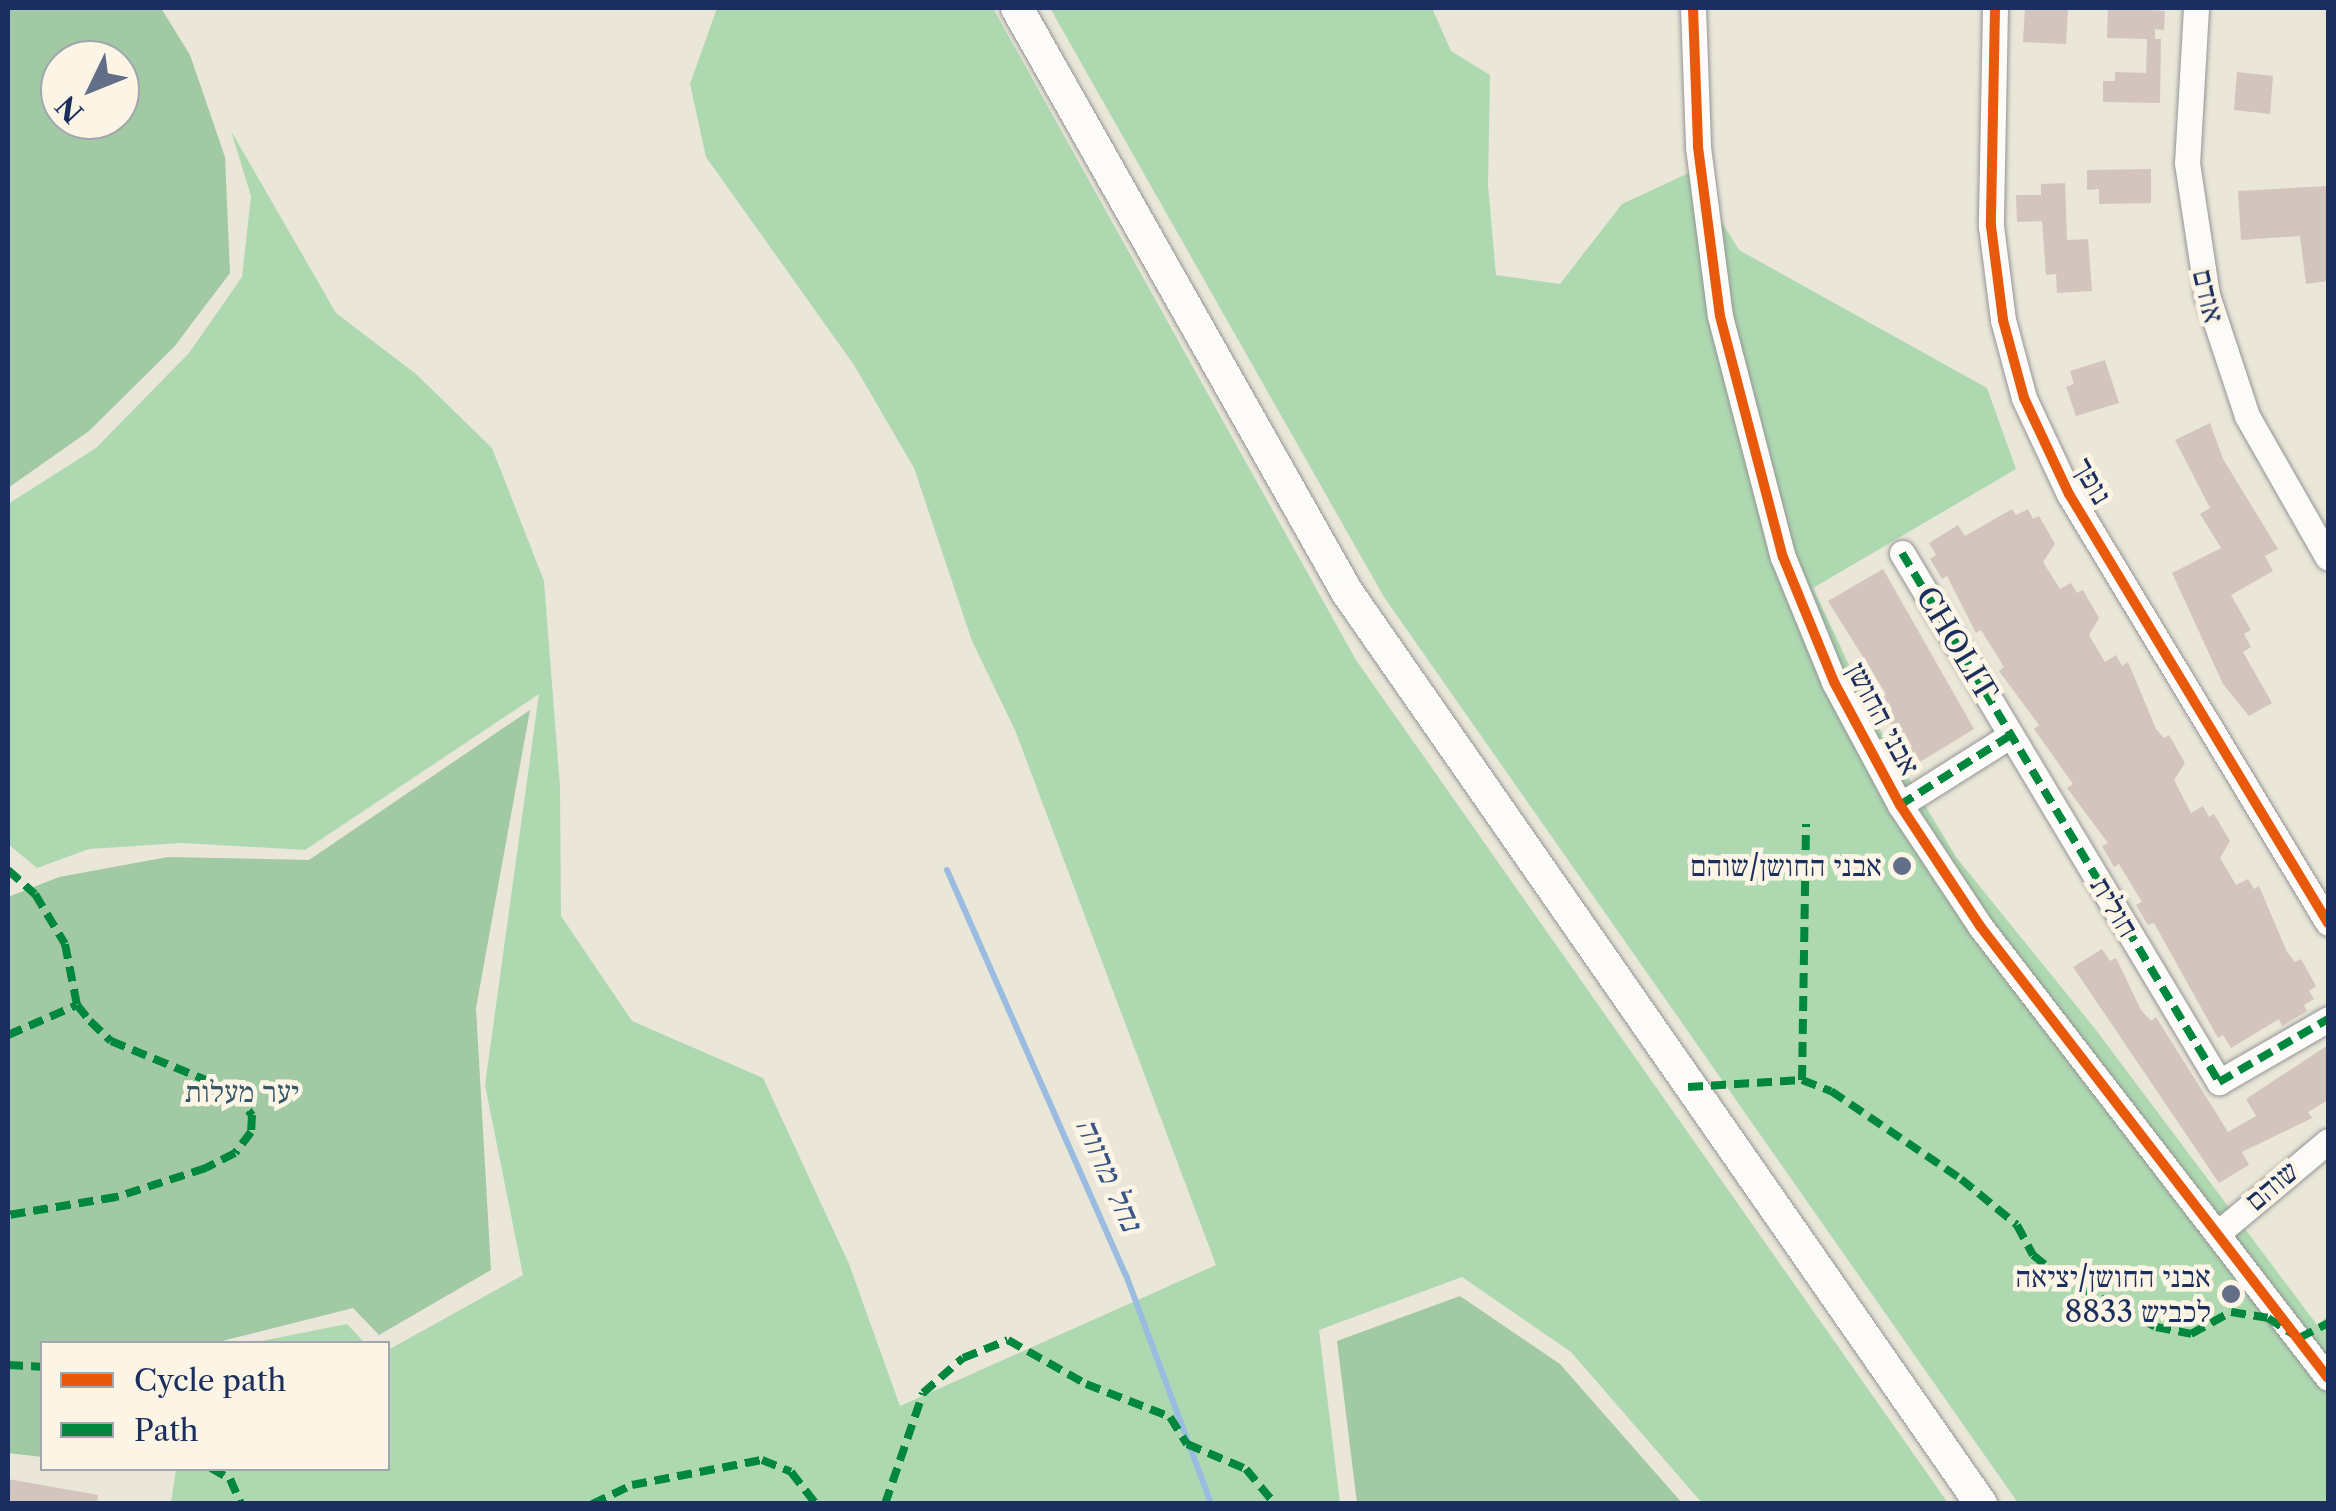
<!DOCTYPE html>
<meta charset="utf-8">
<style>
body{margin:0}
#map{position:relative;width:2336px;height:1511px;overflow:hidden;background:#eae6d8;font-family:"Libre Caslon Text","Frank Ruhl Libre",serif}
div>[style]{position:absolute}
.green>*{inset:0;background:#aed9b0}
.forest>*{inset:0;background:#a1c9a4}
.stream>*{height:6px;margin:-3px;padding:0 3px;transform-origin:3px;border-radius:3px;background:#9abce0}
.building>*{inset:0;background:#d3c5bd}
.roads{filter:drop-shadow(0 0 2px #939595) drop-shadow(0 0 2px #939595)}
.minor>*{height:25px;margin:-12.5px;padding:0 12.5px;transform-origin:12.5px;border-radius:12.5px;background:#fcfbf9}
.major>*{height:32px;margin:-16px;padding:0 16px;transform-origin:16px;border-radius:16px;background:#fcfbf9}
.quiet>*{height:8px;margin-top:-4px;transform-origin:0;background:repeating-linear-gradient(90deg,#00873e 0 15px,transparent 0 23px)}
.cycleway>*{height:10px;margin:-5px;padding:0 5px;transform-origin:5px;border-radius:5px;background:#e8590c}
.dots>*{width:28px;height:28px;translate:-50% -50%;box-sizing:border-box;border:5px solid #fcf5e5;border-radius:50%}
span{translate:-50% -50%;white-space:nowrap;text-align:center;line-height:1.15;-webkit-text-stroke:9px #fcf5e5;paint-order:stroke}
.street-label{font-size:30px;color:#1b2f5e}
.poi-label{font-size:30px;color:#1b2f5e}
.right{translate:-100% -50%;text-align:right}
.park-label{font-size:30px;color:#34576a}
.water-label{font-size:32px;color:#375486;font-style:italic}
.frame{position:absolute;inset:0;border:10px solid #1b2f5e;pointer-events:none}
.legend{position:absolute;left:40px;top:1341px;width:350px;height:130px;box-sizing:border-box;background:#fcf5e5;border:2px solid #a2a6af;margin:0;padding:12px 18px;list-style:none;font-size:30px;color:#1b2f5e}
.legend li{display:flex;align-items:center;gap:20px;height:50px}
.legend b{width:50px;border:2px solid #a2a6af}
.north{position:absolute;left:40px;top:40px;width:100px;height:100px;box-sizing:border-box;background:#fcf5e5;border:2px solid #a2a6af;border-radius:50%;rotate:227deg;font-size:28px;font-weight:700;line-height:40px;text-align:center;color:#1b2f5e}
.north::after{content:'';display:block;margin:auto;width:35px;height:45px;background:#636f89;clip-path:polygon(50% 0,100% 100%,50% 72%,0 100%)}
</style>
<div id="map">
<div class="green">
<div style="clip-path:polygon(717px 8px,993px 8px,1356px 660px,1948px 1503px,1702px 1503px,1571px 1352px,1462px 1277px,1319px 1330px,1340px 1503px,171px 1503px,176px 1469px,388px 1468px,388px 1350px,523px 1275px,485px 1085px,539px 694px,305px 850px,182px 843px,89px 849px,37px 868px,8px 844px,8px 504px,96px 448px,189px 353px,242px 277px,251px 196px,231px 131px,336px 313px,416px 374px,492px 448px,544px 581px,560px 787px,561px 916px,632px 1021px,763px 1078px,849px 1264px,900px 1406px,1216px 1265px,1015px 730px,972px 641px,914px 468px,854px 365px,706px 157px,690px 84px)"></div>
<div style="clip-path:polygon(1050px 8px,1432px 8px,1451px 51px,1490px 75px,1488px 185px,1496px 275px,1560px 284px,1622px 204px,1691px 172px,1739px 250px,1987px 388px,2016px 469px,1813px 588px,1877px 725px,1956px 857px,2096px 1030px,2317px 1325px,2328px 1316px,2328px 1503px,2018px 1503px,1384px 597px)"></div>
<div style="clip-path:polygon(347px 1324px,365px 1343px,252px 1343px)"></div>
</div>
<div class="forest">
<div style="clip-path:polygon(evenodd,8px 8px,161px 8px,190px 55px,225px 157px,230px 273px,174px 347px,89px 431px,8px 488px,8px 8px,60px 60px,120px 60px,120px 120px,60px 120px,60px 60px)"></div>
<div style="clip-path:polygon(530px 710px,476px 1008px,491px 1270px,379px 1335px,353px 1308px,214px 1343px,42px 1344px,42px 1457px,8px 1453px,8px 897px,59px 877px,168px 857px,309px 860px)"></div>
<div style="clip-path:polygon(1460px 1296px,1560px 1364px,1682px 1503px,1357px 1503px,1337px 1341px)"></div>
</div>
<div class="stream">
<div style="left:947px;top:870px;width:443px;rotate:66.2deg"></div>
<div style="left:1126px;top:1275px;width:244px;rotate:69.6deg"></div>
</div>
<div class="building">
<div style="clip-path:polygon(2025px 8px,2068px 8px,2066px 44px,2023px 42px)"></div>
<div style="clip-path:polygon(2108px 8px,2165px 11px,2164px 30px,2155px 29px,2155px 39px,2161px 39px,2160px 103px,2103px 102px,2103px 81px,2115px 81px,2115px 72px,2146px 73px,2147px 39px,2107px 38px)"></div>
<div style="clip-path:polygon(2237px 72px,2273px 76px,2270px 114px,2234px 110px)"></div>
<div style="clip-path:polygon(2151px 169px,2151px 203px,2099px 204px,2099px 189px,2087px 190px,2087px 170px)"></div>
<div style="clip-path:polygon(2065px 183px,2067px 240px,2088px 239px,2092px 291px,2057px 293px,2056px 274px,2046px 275px,2042px 221px,2017px 222px,2016px 195px,2041px 195px,2041px 184px)"></div>
<div style="clip-path:polygon(2328px 186px,2328px 281px,2306px 284px,2300px 236px,2241px 240px,2238px 191px)"></div>
<div style="clip-path:polygon(2105px 360px,2119px 403px,2076px 416px,2066px 387px,2074px 384px,2070px 371px)"></div>
<div style="clip-path:polygon(2210px 423px,2223px 459px,2278px 549px,2265px 556px,2273px 571px,2231px 595px,2251px 630px,2244px 634px,2251px 647px,2243px 652px,2272px 703px,2249px 716px,2223px 684px,2172px 573px,2221px 548px,2200px 514px,2210px 508px,2175px 440px)"></div>
<div style="clip-path:polygon(2012px 509px,2016px 515px,2028px 509px,2033px 519px,2039px 516px,2055px 544px,2043px 562px,2060px 589px,2071px 583px,2077px 593px,2083px 590px,2099px 618px,2089px 635px,2105px 662px,2116px 655px,2122px 666px,2128px 662px,2156px 729px,2164px 738px,2169px 735px,2185px 763px,2174px 780px,2191px 813px,2203px 806px,2209px 817px,2214px 814px,2230px 841px,2220px 858px,2236px 885px,2248px 879px,2254px 889px,2259px 886px,2287px 952px,2295px 962px,2301px 959px,2316px 986px,2309px 991px,2314px 999px,2304px 1005px,2307px 1011px,2282px 1026px,2279px 1019px,2231px 1048px,2223px 1035px,2218px 1038px,2154px 923px,2148px 925px,2136px 905px,2142px 902px,2119px 864px,2114px 867px,2102px 846px,2108px 843px,2067px 788px,2073px 784px,2034px 729px,2039px 725px,1999px 671px,2004px 667px,1981px 630px,1976px 633px,1947px 576px,1942px 579px,1930px 559px,1936px 555px,1929px 543px,1958px 525px,1965px 536px)"></div>
<div style="clip-path:polygon(1883px 569px,1974px 729px,1915px 765px,1876px 700px,1886px 694px,1828px 601px)"></div>
<div style="clip-path:polygon(2102px 949px,2110px 961px,2116px 958px,2141px 1010px,2151px 1021px,2156px 1017px,2228px 1132px,2256px 1116px,2246px 1099px,2328px 1045px,2328px 1100px,2308px 1112px,2312px 1118px,2242px 1152px,2249px 1165px,2219px 1183px,2073px 967px)"></div>
<div style="clip-path:polygon(8px 1479px,98px 1495px,97px 1504px,8px 1504px)"></div>
</div>
<div class="roads">
<div class="minor">
<div style="left:1693px;top:8px;width:139px;rotate:87.9deg"></div>
<div style="left:1698px;top:147px;width:170px;rotate:82.6deg"></div>
<div style="left:1720px;top:316px;width:249px;rotate:75.4deg"></div>
<div style="left:1783px;top:557px;width:135px;rotate:67.8deg"></div>
<div style="left:1834px;top:682px;width:140px;rotate:61.8deg"></div>
<div style="left:1900px;top:805px;width:145px;rotate:56.5deg"></div>
<div style="left:1980px;top:926px;width:570px;rotate:52.41deg"></div>
<div style="left:1995px;top:8px;width:218px;rotate:91.1deg"></div>
<div style="left:1991px;top:226px;width:95px;rotate:82.7deg"></div>
<div style="left:2003px;top:320px;width:81px;rotate:74.9deg"></div>
<div style="left:2024px;top:398px;width:106px;rotate:64.9deg"></div>
<div style="left:2069px;top:494px;width:501px;rotate:58.88deg"></div>
<div style="left:2196px;top:8px;width:155px;rotate:93.3deg"></div>
<div style="left:2187px;top:163px;width:134px;rotate:81.4deg"></div>
<div style="left:2207px;top:295px;width:127px;rotate:71.7deg"></div>
<div style="left:2247px;top:416px;width:163px;rotate:60.3deg"></div>
<div style="left:1902px;top:553px;width:617px;rotate:59.07deg"></div>
<div style="left:2219px;top:1082px;width:126px;rotate:-30deg"></div>
<div style="left:1900px;top:805px;width:131px;rotate:-32.2deg"></div>
<div style="left:2218px;top:1233px;width:143px;rotate:-39.9deg"></div>
</div>
<div class="major">
<div style="left:1017px;top:8px;width:671px;rotate:60.53deg"></div>
<div style="left:1347px;top:592px;width:1111px;rotate:55.19deg"></div>
</div>
</div>
<div class="quiet">
<div style="left:1902px;top:553px;width:617px;rotate:59.07deg"></div>
<div style="left:2219px;top:1082px;width:126px;rotate:-30deg"></div>
<div style="left:1900px;top:805px;width:131px;rotate:-32.2deg"></div>
<div style="left:8px;top:870px;width:36px;rotate:42deg"></div>
<div style="left:35px;top:894px;width:58px;rotate:59deg"></div>
<div style="left:65px;top:944px;width:62px;rotate:78.9deg"></div>
<div style="left:77px;top:1005px;width:21px;rotate:51deg"></div>
<div style="left:90px;top:1021px;width:29px;rotate:44deg"></div>
<div style="left:111px;top:1041px;width:134px;rotate:22.4deg"></div>
<div style="left:235px;top:1092px;width:29px;rotate:54deg"></div>
<div style="left:252px;top:1115px;width:17px;rotate:93deg"></div>
<div style="left:251px;top:1132px;width:26px;rotate:127deg"></div>
<div style="left:235px;top:1153px;width:33px;rotate:153deg"></div>
<div style="left:206px;top:1168px;width:95px;rotate:162.1deg"></div>
<div style="left:116px;top:1197px;width:109px;rotate:170.5deg"></div>
<div style="left:8px;top:1035px;width:75px;rotate:-23.5deg"></div>
<div style="left:1802px;top:1080px;width:256px;rotate:-89.1deg"></div>
<div style="left:1688px;top:1087px;width:114px;rotate:-3.5deg"></div>
<div style="left:1802px;top:1080px;width:31px;rotate:21deg"></div>
<div style="left:1831px;top:1091px;width:157px;rotate:34.1deg"></div>
<div style="left:1961px;top:1179px;width:72px;rotate:39.4deg"></div>
<div style="left:2017px;top:1225px;width:34px;rotate:62deg"></div>
<div style="left:2033px;top:1255px;width:35px;rotate:39deg"></div>
<div style="left:2060px;top:1277px;width:108px;rotate:27.5deg"></div>
<div style="left:2156px;top:1327px;width:36px;rotate:11deg"></div>
<div style="left:2191px;top:1334px;width:46px;rotate:-28.8deg"></div>
<div style="left:2231px;top:1312px;width:37px;rotate:9deg"></div>
<div style="left:2268px;top:1318px;width:37px;rotate:33deg"></div>
<div style="left:2299px;top:1338px;width:33px;rotate:-27deg"></div>
<div style="left:8px;top:1365px;width:34px;rotate:3deg"></div>
<div style="left:211px;top:1468px;width:22px;rotate:30deg"></div>
<div style="left:230px;top:1479px;width:27px;rotate:66deg"></div>
<div style="left:592px;top:1504px;width:44px;rotate:-25.4deg"></div>
<div style="left:632px;top:1485px;width:132px;rotate:-10.9deg"></div>
<div style="left:762px;top:1460px;width:31px;rotate:22deg"></div>
<div style="left:791px;top:1472px;width:41px;rotate:52deg"></div>
<div style="left:885px;top:1504px;width:117px;rotate:-71.1deg"></div>
<div style="left:923px;top:1393px;width:53px;rotate:-41.2deg"></div>
<div style="left:963px;top:1358px;width:48px;rotate:-21.8deg"></div>
<div style="left:1008px;top:1340px;width:90px;rotate:29.4deg"></div>
<div style="left:1086px;top:1384px;width:90px;rotate:21.4deg"></div>
<div style="left:1170px;top:1417px;width:32px;rotate:58deg"></div>
<div style="left:1187px;top:1444px;width:64px;rotate:23deg"></div>
<div style="left:1246px;top:1469px;width:45px;rotate:50.4deg"></div>
</div>
<div class="cycleway">
<div style="left:1693px;top:8px;width:139px;rotate:87.9deg"></div>
<div style="left:1698px;top:147px;width:170px;rotate:82.6deg"></div>
<div style="left:1720px;top:316px;width:249px;rotate:75.4deg"></div>
<div style="left:1783px;top:557px;width:135px;rotate:67.8deg"></div>
<div style="left:1834px;top:682px;width:140px;rotate:61.8deg"></div>
<div style="left:1900px;top:805px;width:145px;rotate:56.5deg"></div>
<div style="left:1980px;top:926px;width:570px;rotate:52.41deg"></div>
<div style="left:1995px;top:8px;width:218px;rotate:91.1deg"></div>
<div style="left:1991px;top:226px;width:95px;rotate:82.7deg"></div>
<div style="left:2003px;top:320px;width:81px;rotate:74.9deg"></div>
<div style="left:2024px;top:398px;width:106px;rotate:64.9deg"></div>
<div style="left:2069px;top:494px;width:501px;rotate:58.88deg"></div>
</div>
<div class="dots">
<div style="left:1902px;top:866px;background:#636f89"></div>
<div style="left:2231px;top:1294px;background:#636f89"></div>
</div>
<div class="street-label">
<span style="left:2208px;top:296px;rotate:77deg">אודם</span>
<span style="left:2092px;top:481px;rotate:60deg">נופך</span>
<span style="left:1956px;top:644px;rotate:59deg">CHOLIT</span>
<span style="left:1883px;top:719px;rotate:62deg">אבני החושן</span>
<span style="left:2114px;top:907px;rotate:59deg">חולית</span>
<span style="left:2272px;top:1186px;rotate:-40deg">שוהם</span>
</div>
<div class="poi-label">
<span class="right" style="left:1882px;top:866px">אבני החושן/שוהם</span>
<span class="right" style="left:2211px;top:1294px">אבני החושן/יציאה<br>לכביש 8833</span>
</div>
<div class="park-label">
<span style="left:242px;top:1092px">יער מעלות</span>
</div>
<div class="water-label">
<span style="left:1109px;top:1174px;rotate:66deg">נחל מרווה</span>
</div>
<div class="frame"></div>
<ul class="legend">
<li><b style="height:12px;background:#e8590c"></b>Cycle path</li>
<li><b style="height:12px;background:#00873e"></b>Path</li>
</ul>
<div class="north">N</div>
</div>
